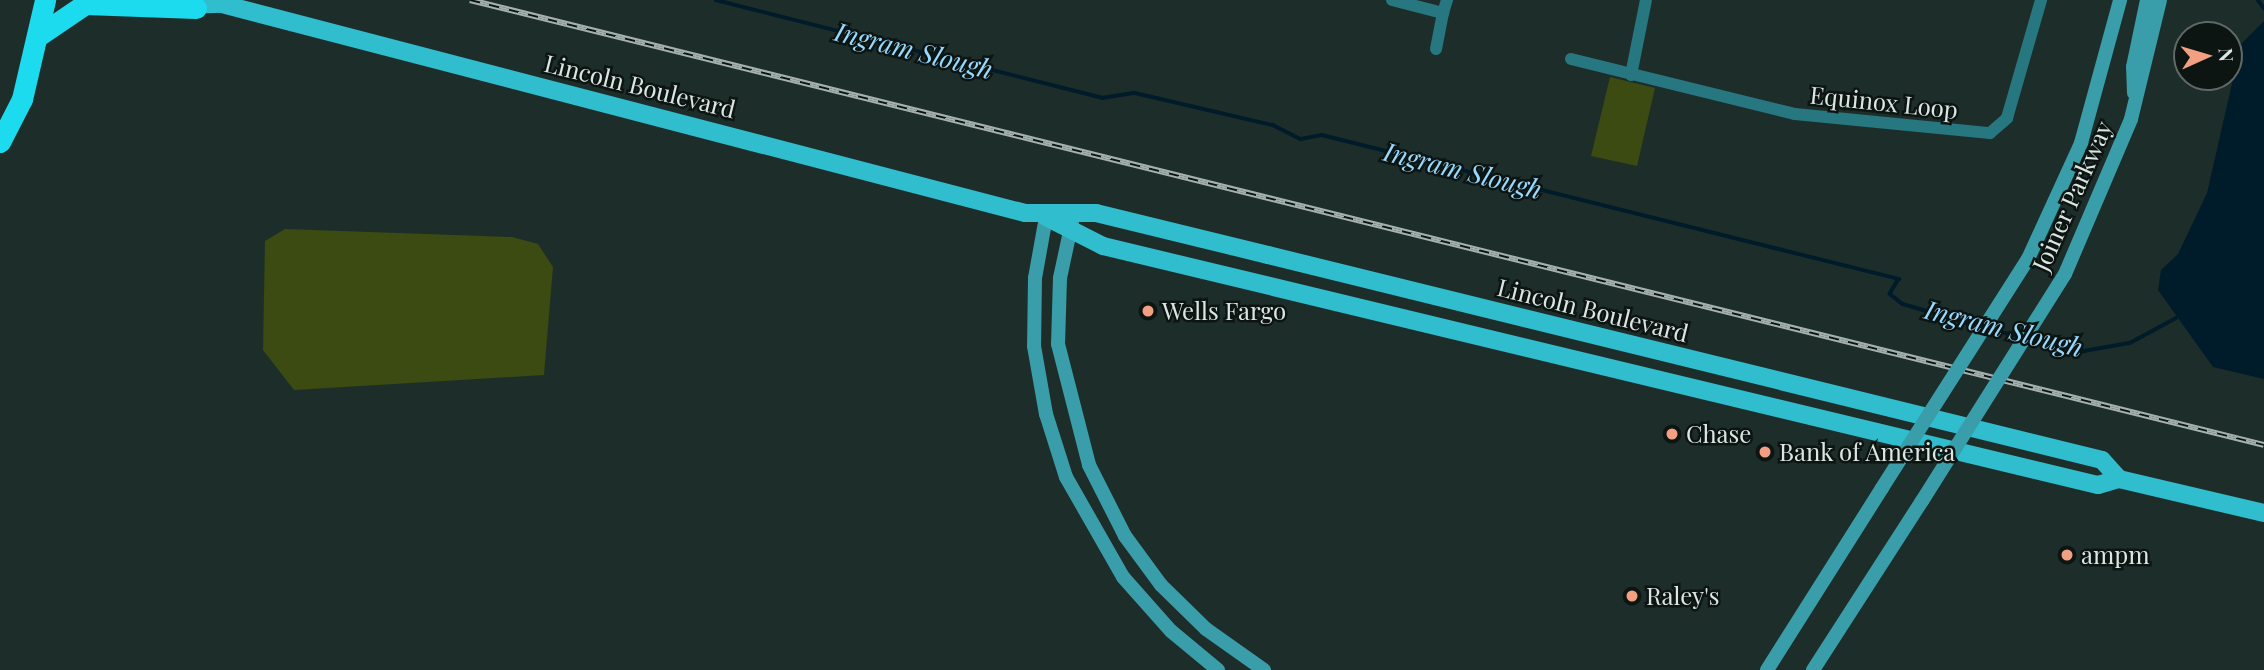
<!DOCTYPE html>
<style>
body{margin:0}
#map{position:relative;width:2264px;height:670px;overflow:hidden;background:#1d2e2a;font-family:"Playfair Display",serif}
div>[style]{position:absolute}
.green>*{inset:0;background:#3b4b11}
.water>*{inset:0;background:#001b29}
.stream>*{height:3.5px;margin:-1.75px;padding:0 1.75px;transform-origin:1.75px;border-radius:1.75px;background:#001b29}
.street>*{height:12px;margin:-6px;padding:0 6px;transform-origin:6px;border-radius:6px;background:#267780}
.secondary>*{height:14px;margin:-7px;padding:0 7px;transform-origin:7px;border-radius:7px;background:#399eaa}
.primary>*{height:18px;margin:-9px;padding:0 9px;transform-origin:9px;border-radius:9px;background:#30bece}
.highway>*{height:21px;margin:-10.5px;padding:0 10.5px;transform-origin:10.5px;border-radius:10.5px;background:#1cdbee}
.rail>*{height:6px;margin-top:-3px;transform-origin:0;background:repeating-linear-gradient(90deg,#0d1513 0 10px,#a5b1ae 0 20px);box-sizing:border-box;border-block:2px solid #a5b1ae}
.secondary-bridge>*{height:14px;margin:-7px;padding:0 7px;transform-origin:7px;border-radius:7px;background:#399eaa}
.dots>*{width:19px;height:19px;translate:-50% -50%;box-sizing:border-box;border:4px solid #0d1513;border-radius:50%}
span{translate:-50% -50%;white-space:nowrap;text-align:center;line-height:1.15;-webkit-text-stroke:5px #0d1513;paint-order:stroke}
.street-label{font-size:24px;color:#dbe6e3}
.poi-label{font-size:24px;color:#dbe6e3}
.left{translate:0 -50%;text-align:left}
.water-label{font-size:26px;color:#97d9fe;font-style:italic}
.north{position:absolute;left:2173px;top:21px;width:70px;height:70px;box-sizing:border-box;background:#0d1513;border:2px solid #5f6966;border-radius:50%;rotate:86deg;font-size:19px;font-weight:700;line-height:28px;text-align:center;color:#dbe6e3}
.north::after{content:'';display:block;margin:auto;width:24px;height:32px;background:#f2a081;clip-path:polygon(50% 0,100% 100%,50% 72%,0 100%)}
</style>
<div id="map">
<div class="green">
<div style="clip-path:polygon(1610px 77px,1655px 88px,1637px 166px,1591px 156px)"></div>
<div style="clip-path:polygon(285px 229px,512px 237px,538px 244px,553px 267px,544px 375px,294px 390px,263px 350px,265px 241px)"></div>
</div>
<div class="water">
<div style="clip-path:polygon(2264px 21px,2264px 379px,2213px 367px,2158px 290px,2161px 270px,2178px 254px,2207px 193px,2241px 44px)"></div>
</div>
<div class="stream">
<div style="left:716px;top:0;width:398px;rotate:14.2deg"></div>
<div style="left:1102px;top:98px;width:33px;rotate:-9deg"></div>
<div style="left:1135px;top:93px;width:142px;rotate:13.1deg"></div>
<div style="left:1273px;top:125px;width:31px;rotate:27deg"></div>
<div style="left:1301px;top:139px;width:21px;rotate:-11deg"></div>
<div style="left:1322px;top:135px;width:595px;rotate:14.01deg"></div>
<div style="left:1899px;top:279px;width:17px;rotate:121deg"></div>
<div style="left:1890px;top:294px;width:16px;rotate:38deg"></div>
<div style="left:1903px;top:304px;width:81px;rotate:16.4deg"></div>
<div style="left:2258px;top:0;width:10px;rotate:53deg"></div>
<div style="left:1988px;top:329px;width:35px;rotate:13deg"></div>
<div style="left:2029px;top:338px;width:57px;rotate:13.3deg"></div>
<div style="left:2084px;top:351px;width:47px;rotate:-9.9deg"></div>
<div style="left:2130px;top:343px;width:52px;rotate:-28.5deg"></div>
</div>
<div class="street">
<div style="left:1392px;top:0;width:53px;rotate:14.3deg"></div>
<div style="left:1443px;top:13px;width:14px;rotate:-73deg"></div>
<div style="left:1436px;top:49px;width:37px;rotate:-79deg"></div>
<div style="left:1571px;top:59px;width:231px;rotate:13.8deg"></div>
<div style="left:1795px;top:114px;width:196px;rotate:5.6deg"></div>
<div style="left:1990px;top:133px;width:23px;rotate:-41deg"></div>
<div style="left:2007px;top:118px;width:123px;rotate:-73.9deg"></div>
<div style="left:1631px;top:75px;width:76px;rotate:-78.7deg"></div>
</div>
<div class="secondary">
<div style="left:2134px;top:93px;width:26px;rotate:-92deg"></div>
<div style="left:2133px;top:67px;width:68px;rotate:-78.2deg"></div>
<div style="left:1046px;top:217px;width:62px;rotate:100.2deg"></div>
<div style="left:1035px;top:278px;width:68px;rotate:90.8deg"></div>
<div style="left:1034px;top:346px;width:69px;rotate:80deg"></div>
<div style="left:1046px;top:414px;width:66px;rotate:72.4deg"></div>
<div style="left:1066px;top:477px;width:115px;rotate:60.3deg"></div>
<div style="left:1123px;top:577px;width:72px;rotate:48.4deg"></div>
<div style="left:1171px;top:631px;width:61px;rotate:39.7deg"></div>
<div style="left:1072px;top:222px;width:57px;rotate:102.1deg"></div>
<div style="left:1060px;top:278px;width:66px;rotate:91.7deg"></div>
<div style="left:1058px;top:344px;width:125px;rotate:75.6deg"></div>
<div style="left:1089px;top:465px;width:80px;rotate:63.1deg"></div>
<div style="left:1125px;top:536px;width:61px;rotate:53.7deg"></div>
<div style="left:1161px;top:585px;width:63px;rotate:44.4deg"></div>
<div style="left:1206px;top:629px;width:71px;rotate:35.3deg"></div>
<div style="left:2028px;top:259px;width:128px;rotate:-65.4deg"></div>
<div style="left:2081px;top:143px;width:148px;rotate:-74.7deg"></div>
<div style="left:2065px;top:274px;width:168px;rotate:-66.9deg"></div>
<div style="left:2131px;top:119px;width:122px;rotate:-76.3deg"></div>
<div style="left:1767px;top:670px;width:215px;rotate:-57.7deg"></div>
<div style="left:1813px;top:670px;width:201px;rotate:-57.2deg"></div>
</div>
<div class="primary">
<div style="left:184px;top:5px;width:38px;rotate:-2deg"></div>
<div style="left:222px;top:4px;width:830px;rotate:14.59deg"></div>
<div style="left:1025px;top:213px;width:71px"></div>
<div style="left:1096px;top:213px;width:177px;rotate:13.7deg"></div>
<div style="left:1268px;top:255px;width:859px;rotate:13.81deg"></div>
<div style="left:2102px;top:460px;width:25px;rotate:48deg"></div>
<div style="left:1046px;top:217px;width:64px;rotate:27deg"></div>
<div style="left:1103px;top:246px;width:1023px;rotate:13.51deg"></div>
<div style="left:2098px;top:485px;width:22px;rotate:-16deg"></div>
<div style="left:2119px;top:479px;width:149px;rotate:13.2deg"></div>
</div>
<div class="highway">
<div style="left:38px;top:36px;width:57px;rotate:-34.2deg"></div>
<div style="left:85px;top:4px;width:111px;rotate:2.1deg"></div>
<div style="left:0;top:142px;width:48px;rotate:-62.9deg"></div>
<div style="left:22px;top:99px;width:102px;rotate:-76.9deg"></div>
</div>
<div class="rail">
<div style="left:470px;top:0;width:1848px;rotate:13.93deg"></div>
</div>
<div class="secondary-bridge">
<div style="left:1882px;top:488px;width:272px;rotate:-57.5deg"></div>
<div style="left:1922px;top:501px;width:268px;rotate:-57.8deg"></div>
</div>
<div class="dots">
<div style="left:1148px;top:311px;background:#f2a081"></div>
<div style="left:1672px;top:434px;background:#f2a081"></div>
<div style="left:1765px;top:452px;background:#f2a081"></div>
<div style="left:2067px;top:555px;background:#f2a081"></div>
<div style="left:1632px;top:596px;background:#f2a081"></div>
</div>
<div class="street-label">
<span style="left:640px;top:86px;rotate:14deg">Lincoln Boulevard</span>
<span style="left:1884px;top:102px;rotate:6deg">Equinox Loop</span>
<span style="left:2072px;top:196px;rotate:-66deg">Joiner Parkway</span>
<span style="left:1593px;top:310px;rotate:14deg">Lincoln Boulevard</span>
</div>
<div class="poi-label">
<span class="left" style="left:1162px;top:311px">Wells Fargo</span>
<span class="left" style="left:1686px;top:434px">Chase</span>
<span class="left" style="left:1779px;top:452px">Bank of America</span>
<span class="left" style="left:2081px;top:555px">ampm</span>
<span class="left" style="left:1646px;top:596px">Raley's</span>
</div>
<div class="water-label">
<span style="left:914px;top:50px;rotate:14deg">Ingram Slough</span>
<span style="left:1463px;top:170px;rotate:14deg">Ingram Slough</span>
<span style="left:2004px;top:328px;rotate:14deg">Ingram Slough</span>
</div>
<div class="north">N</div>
</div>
